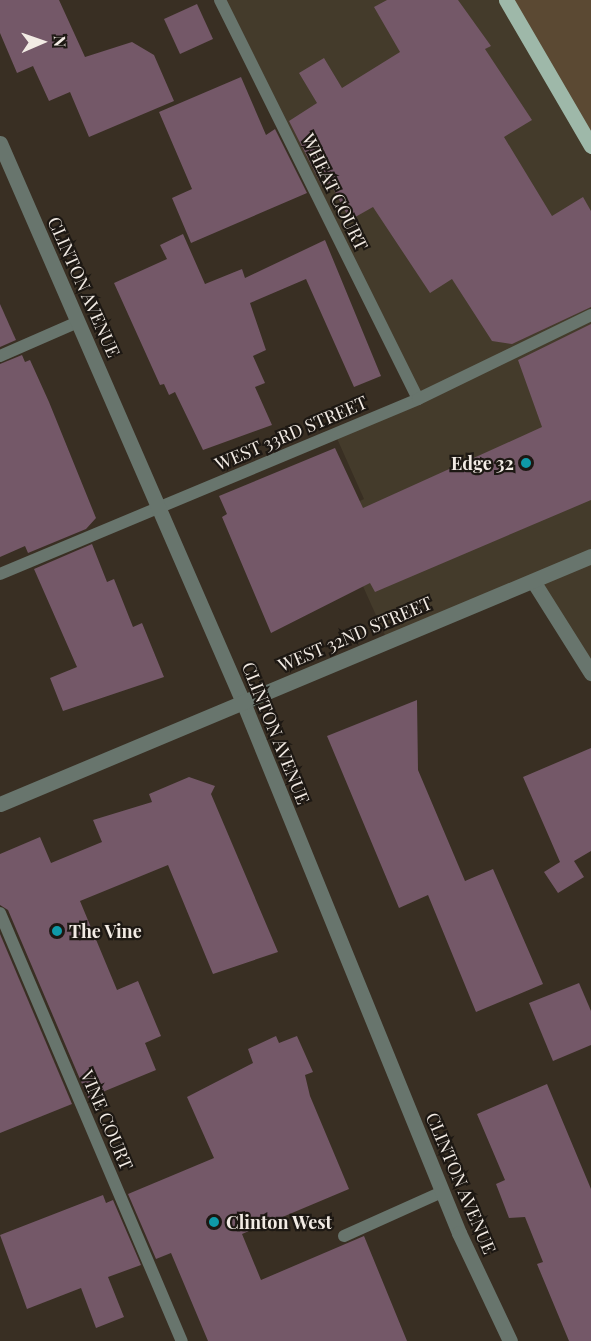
<!DOCTYPE html>
<style>
body{margin:0}
#map{position:relative;width:591px;height:1341px;overflow:hidden;background:#392f23;font-family:"Playfair Display",serif}
div>[style]{position:absolute}
.commercial>*{inset:0;background:#443b2b}
.green>*{inset:0;background:#5b4933}
.building>*{inset:0;background:#745868}
.service>*{height:12px;margin:-6px;padding:0 6px;transform-origin:6px;border-radius:6px;background:#68756d}
.minor>*{height:15px;margin:-7.5px;padding:0 7.5px;transform-origin:7.5px;border-radius:7.5px;background:#68756d}
.primary>*{height:15px;margin:-7.5px;padding:0 7.5px;transform-origin:7.5px;border-radius:7.5px;background:#9eb8a9}
.dots>*{width:16px;height:16px;translate:-50% -50%;box-sizing:border-box;border:3px solid #1d1813;border-radius:50%}
span{translate:-50% -50%;white-space:nowrap;text-align:center;line-height:1.15;-webkit-text-stroke:4.5px #1d1813;paint-order:stroke}
.street-label{font-size:18px;color:#f2ebe4}
.poi-label{font-size:18px;color:#f2ebe4;font-weight:700}
.right{translate:-100% -50%;text-align:right}
.left{translate:0 -50%;text-align:left}
.north{position:absolute;left:12px;top:12px;width:60px;height:60px;-webkit-text-stroke:4px #1d1813;paint-order:stroke;rotate:88deg;font-size:16px;font-weight:700;line-height:24px;text-align:center;color:#f2ebe4}
.north::after{content:'';display:block;margin:auto;width:21px;height:27px;background:#f2ebe4;clip-path:polygon(50% 0,100% 100%,50% 72%,0 100%)}
</style>
<div id="map">
<div class="commercial">
<div style="clip-path:polygon(220px 0,506px 0,591px 146px,591px 673px,533px 581px,388px 642px,331px 515px,364px 499px,335px 434px,417px 399px)"></div>
</div>
<div class="green">
<div style="clip-path:polygon(506px 0,591px 0,591px 146px)"></div>
</div>
<div class="building">
<div style="clip-path:polygon(0 0,59px 0,85px 57px,132px 42px,154px 55px,174px 101px,89px 137px,70px 92px,49px 101px,33px 66px,17px 73px,0 33px)"></div>
<div style="clip-path:polygon(387px 0,458px 0,491px 46px,485px 49px,532px 120px,504px 137px,552px 216px,583px 197px,591px 211px,591px 307px,512px 344px,492px 341px,452px 279px,430px 293px,373px 207px,350px 220px,330px 183px,322px 186px,289px 121px,317px 103px,299px 73px,324px 58px,342px 88px,400px 52px,374px 7px)"></div>
<div style="clip-path:polygon(197px 4px,213px 39px,180px 54px,164px 19px)"></div>
<div style="clip-path:polygon(241px 77px,266px 135px,275px 129px,307px 193px,191px 243px,172px 198px,192px 189px,159px 112px)"></div>
<div style="clip-path:polygon(183px 234px,205px 284px,242px 269px,245px 278px,325px 240px,381px 376px,354px 387px,306px 279px,250px 303px,266px 350px,253px 356px,265px 383px,255px 387px,272px 425px,203px 450px,175px 392px,169px 395px,164px 384px,160px 385px,114px 283px,167px 259px,160px 245px)"></div>
<div style="clip-path:polygon(0 304px,16px 340px,0 347px)"></div>
<div style="clip-path:polygon(591px 324px,591px 500px,375px 592px,370px 583px,271px 633px,222px 517px,227px 514px,219px 496px,335px 448px,363px 508px,542px 427px,518px 360px)"></div>
<div style="clip-path:polygon(22px 355px,25px 362px,30px 360px,49px 402px,96px 518px,86px 529px,28px 553px,25px 546px,0 557px,0 364px)"></div>
<div style="clip-path:polygon(92px 544px,107px 582px,114px 579px,133px 627px,142px 623px,164px 677px,63px 711px,50px 678px,77px 667px,34px 569px)"></div>
<div style="clip-path:polygon(417px 700px,418px 770px,465px 881px,493px 869px,543px 984px,476px 1012px,428px 895px,399px 908px,327px 736px)"></div>
<div style="clip-path:polygon(591px 748px,591px 851px,574px 861px,584px 877px,558px 893px,544px 872px,560px 862px,523px 777px)"></div>
<div style="clip-path:polygon(189px 777px,215px 786px,211px 794px,278px 952px,213px 974px,168px 865px,80px 901px,117px 990px,138px 981px,161px 1036px,145px 1043px,156px 1070px,88px 1098px,8px 910px,0 905px,0 854px,40px 837px,51px 863px,102px 842px,93px 820px,152px 802px,149px 794px)"></div>
<div style="clip-path:polygon(0 934px,72px 1104px,0 1133px)"></div>
<div style="clip-path:polygon(579px 983px,591px 1011px,591px 1045px,553px 1061px,529px 1003px)"></div>
<div style="clip-path:polygon(276px 1036px,279px 1043px,297px 1036px,313px 1072px,305px 1075px,310px 1096px,349px 1189px,242px 1234px,261px 1280px,364px 1236px,407px 1341px,208px 1341px,171px 1253px,156px 1259px,128px 1194px,214px 1158px,187px 1097px,253px 1063px,248px 1049px)"></div>
<div style="clip-path:polygon(547px 1084px,591px 1189px,591px 1341px,569px 1341px,537px 1264px,543px 1262px,525px 1217px,509px 1218px,496px 1184px,505px 1180px,477px 1114px)"></div>
<div style="clip-path:polygon(103px 1195px,106px 1203px,113px 1200px,141px 1265px,108px 1277px,124px 1317px,96px 1328px,81px 1288px,27px 1309px,0 1235px)"></div>
</div>
<div class="service">
<div style="left:220px;top:0;width:445px;rotate:63.6deg"></div>
<div style="left:0;top:356px;width:85px;rotate:-23.6deg"></div>
<div style="left:0;top:574px;width:453px;rotate:-22.7deg"></div>
<div style="left:418px;top:399px;width:192px;rotate:-25.9deg"></div>
<div style="left:0;top:913px;width:465px;rotate:67deg"></div>
<div style="left:344px;top:1236px;width:107px;rotate:-24.2deg"></div>
</div>
<div class="minor">
<div style="left:0;top:143px;width:610px;rotate:66.51deg"></div>
<div style="left:243px;top:702px;width:573px;rotate:67.86deg"></div>
<div style="left:459px;top:1233px;width:119px;rotate:64.7deg"></div>
<div style="left:533px;top:581px;width:109px;rotate:57.8deg"></div>
<div style="left:0;top:804px;width:641px;rotate:-22.76deg"></div>
</div>
<div class="primary">
<div style="left:506px;top:0;width:169px;rotate:59.8deg"></div>
</div>
<div class="dots">
<div style="left:526px;top:463px;background:#0f9aa8"></div>
<div style="left:57px;top:931px;background:#0f9aa8"></div>
<div style="left:214px;top:1222px;background:#0f9aa8"></div>
</div>
<div class="street-label">
<span style="left:335px;top:192px;rotate:64deg">WHEAT COURT</span>
<span style="left:84px;top:287px;rotate:66deg">CLINTON AVENUE</span>
<span style="left:291px;top:433px;rotate:-23deg">WEST 33RD STREET</span>
<span style="left:355px;top:634px;rotate:-23deg">WEST 32ND STREET</span>
<span style="left:276px;top:733px;rotate:68deg">CLINTON AVENUE</span>
<span style="left:107px;top:1120px;rotate:67deg">VINE COURT</span>
<span style="left:461px;top:1183px;rotate:67deg">CLINTON AVENUE</span>
</div>
<div class="poi-label">
<span class="right" style="left:514px;top:463px">Edge 32</span>
<span class="left" style="left:69px;top:931px">The Vine</span>
<span class="left" style="left:226px;top:1222px">Clinton West</span>
</div>
<div class="north">N</div>
</div>
